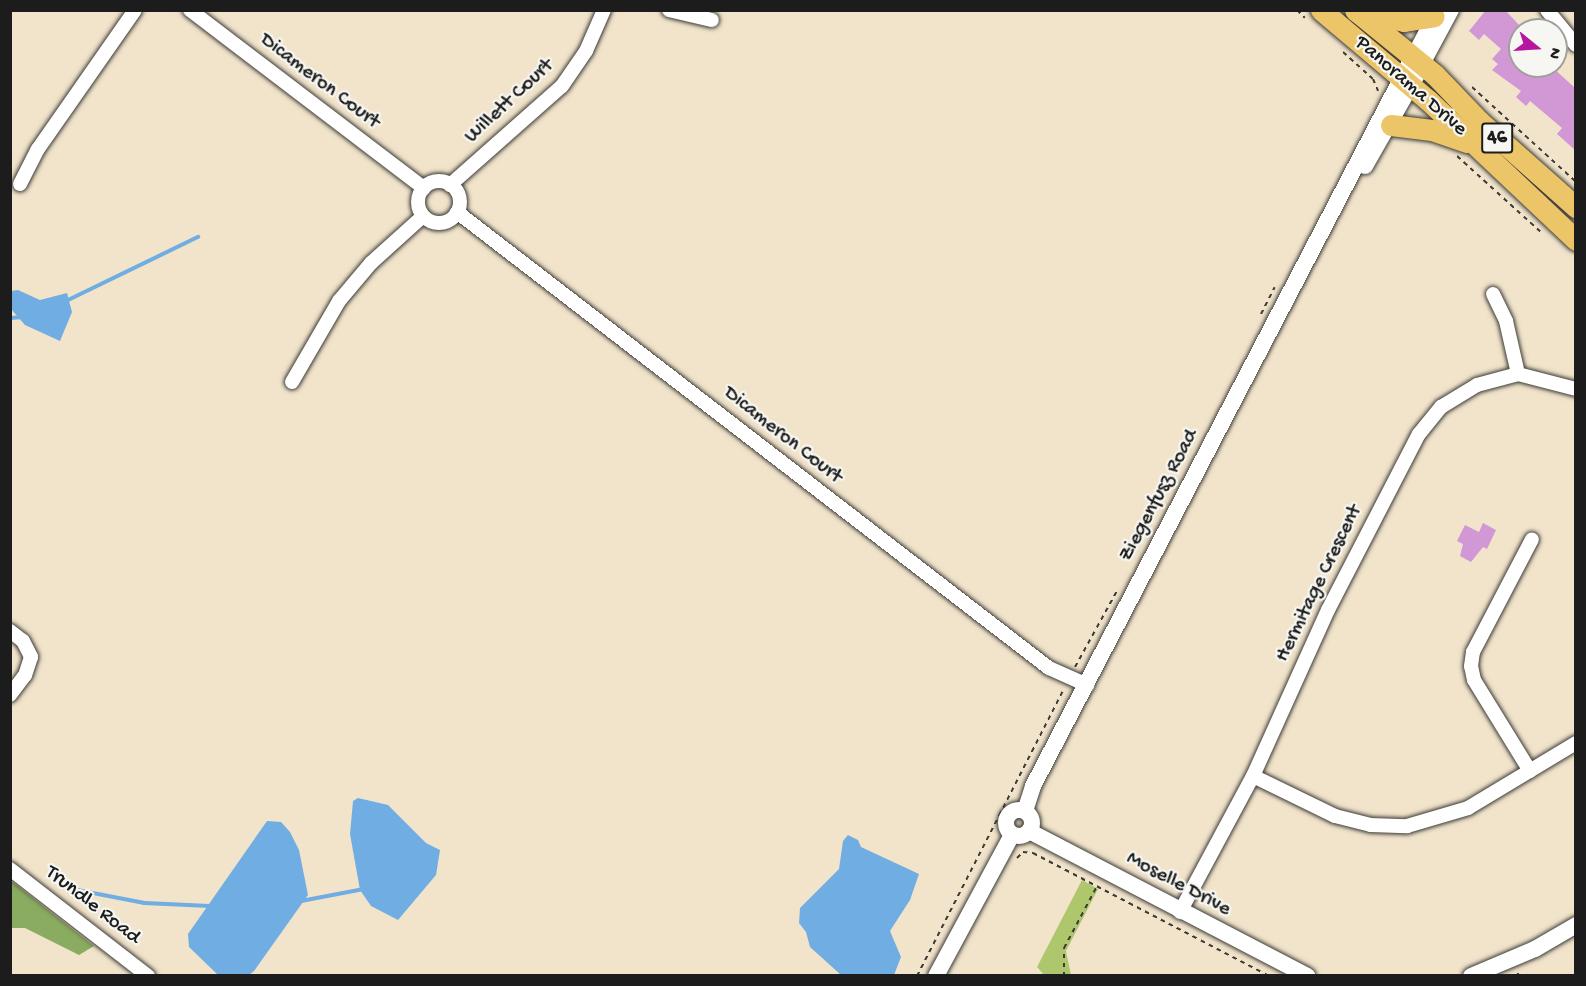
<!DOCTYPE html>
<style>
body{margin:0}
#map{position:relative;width:1586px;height:986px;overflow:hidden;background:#f1e4cb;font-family:"Gochi Hand",sans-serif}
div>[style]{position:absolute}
.green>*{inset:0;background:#aec76c}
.forest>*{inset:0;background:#8aac60}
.water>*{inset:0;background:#70ade2}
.stream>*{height:4px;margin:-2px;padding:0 2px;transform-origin:2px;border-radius:2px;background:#70ade2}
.building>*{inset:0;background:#d298d5}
.path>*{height:2px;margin-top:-1px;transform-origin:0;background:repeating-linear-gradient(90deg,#3c3a36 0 4.5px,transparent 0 9px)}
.roads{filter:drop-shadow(0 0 2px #3c3a36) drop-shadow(0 0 2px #3c3a36)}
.minor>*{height:14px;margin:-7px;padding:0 7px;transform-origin:7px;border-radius:7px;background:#fff}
.minor>.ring{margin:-7px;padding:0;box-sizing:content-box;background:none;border:14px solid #fff;border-radius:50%}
.tertiary>*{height:16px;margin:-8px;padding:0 8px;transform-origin:8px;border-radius:8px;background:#fff}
.tertiary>.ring{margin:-8px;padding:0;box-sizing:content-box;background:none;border:16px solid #fff;border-radius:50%}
.primary>*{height:21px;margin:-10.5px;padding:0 10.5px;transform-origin:10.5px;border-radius:10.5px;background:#edc569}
span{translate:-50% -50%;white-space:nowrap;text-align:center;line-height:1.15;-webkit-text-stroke:4.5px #f6f6f2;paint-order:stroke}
.shield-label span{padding:2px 4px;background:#f6f6f2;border:2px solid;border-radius:4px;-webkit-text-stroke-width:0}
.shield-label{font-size:20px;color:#1c1c1c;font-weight:700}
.street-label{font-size:21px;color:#1c1c1c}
.frame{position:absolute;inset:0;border:12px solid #1c1c1c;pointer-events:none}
.north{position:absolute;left:1508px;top:18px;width:60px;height:60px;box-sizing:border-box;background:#f6f6f2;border:2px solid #9f9f9c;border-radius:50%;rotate:108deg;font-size:16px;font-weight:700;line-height:24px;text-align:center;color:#1c1c1c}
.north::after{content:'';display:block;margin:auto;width:21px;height:27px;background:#b5179e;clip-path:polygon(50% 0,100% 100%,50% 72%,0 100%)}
</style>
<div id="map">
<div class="green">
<div style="clip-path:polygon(1082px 880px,1098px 889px,1066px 951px,1071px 975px,1044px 975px,1037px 967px)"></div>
</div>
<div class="forest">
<div style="clip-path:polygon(10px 881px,11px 881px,94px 946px,79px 955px,25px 928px,11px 928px)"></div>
</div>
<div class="water">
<div style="clip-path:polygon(18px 290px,40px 300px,67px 293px,72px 312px,60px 341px,25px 325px,11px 309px,11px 291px)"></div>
<div style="clip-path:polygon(358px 798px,388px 805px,426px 843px,440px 850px,436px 875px,398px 920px,371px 906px,360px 890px,350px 834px,353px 801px)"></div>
<div style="clip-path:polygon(267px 821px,281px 822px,290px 832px,299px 850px,308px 895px,254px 971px,249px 975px,218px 975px,189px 947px,188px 934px)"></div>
<div style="clip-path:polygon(848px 835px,858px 840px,861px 847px,919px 874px,910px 900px,890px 931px,901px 957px,894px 975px,841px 975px,810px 947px,806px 932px,799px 923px,800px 908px,839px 869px,843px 841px)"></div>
</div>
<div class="stream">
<div style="left:66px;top:301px;width:147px;rotate:-25.9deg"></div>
<div style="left:10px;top:318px;width:13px;rotate:-4deg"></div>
<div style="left:62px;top:887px;width:84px;rotate:11deg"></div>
<div style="left:144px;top:903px;width:66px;rotate:2.6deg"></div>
<div style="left:301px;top:901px;width:64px;rotate:-10.8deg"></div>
</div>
<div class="building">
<div style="clip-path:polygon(1486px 10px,1505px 10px,1520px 26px,1520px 66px,1551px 66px,1575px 88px,1575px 150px,1557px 134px,1562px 128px,1530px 101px,1526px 106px,1516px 97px,1521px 91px,1492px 70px,1498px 64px,1492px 59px,1501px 49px,1484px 34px,1479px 40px,1469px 31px)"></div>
<div style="clip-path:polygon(1483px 523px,1496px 530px,1487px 549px,1483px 547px,1471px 562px,1460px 556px,1463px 544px,1457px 541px,1465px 525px,1479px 532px)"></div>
</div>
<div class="path">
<div style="left:1297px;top:10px;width:11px;rotate:45deg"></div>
<div style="left:1343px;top:52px;width:40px;rotate:42deg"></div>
<div style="left:1373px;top:79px;width:13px;rotate:67deg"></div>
<div style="left:1472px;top:87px;width:141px;rotate:42.4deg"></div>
<div style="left:1457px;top:156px;width:115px;rotate:42.2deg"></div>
<div style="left:1261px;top:314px;width:30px;rotate:-63deg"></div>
<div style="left:1075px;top:667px;width:87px;rotate:-61.1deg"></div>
<div style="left:1017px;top:858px;width:8px;rotate:-45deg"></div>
<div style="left:1023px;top:852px;width:10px;rotate:6deg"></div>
<div style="left:1033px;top:853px;width:266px;rotate:27.5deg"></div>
<div style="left:917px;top:976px;width:320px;rotate:-62.9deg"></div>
<div style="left:1064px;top:976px;width:28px;rotate:-90deg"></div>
<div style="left:1064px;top:948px;width:68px;rotate:-61.9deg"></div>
<div style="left:1515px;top:976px;width:7px;rotate:-34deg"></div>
</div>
<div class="roads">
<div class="minor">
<div style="left:190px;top:10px;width:294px;rotate:37.3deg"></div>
<div style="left:669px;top:10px;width:44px;rotate:13.1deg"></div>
<div style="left:1547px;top:10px;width:45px;rotate:50.4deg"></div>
<div style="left:1412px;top:58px;width:52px;rotate:-62.4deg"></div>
<div style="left:1422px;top:66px;width:64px;rotate:-61.8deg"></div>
<div class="ring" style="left:418px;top:181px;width:28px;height:28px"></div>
<div style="left:20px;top:184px;width:39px;rotate:-63deg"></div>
<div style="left:38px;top:149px;width:169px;rotate:-55.1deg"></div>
<div style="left:450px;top:185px;width:149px;rotate:-41.5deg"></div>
<div style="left:562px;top:86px;width:42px;rotate:-55.6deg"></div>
<div style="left:586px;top:51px;width:45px;rotate:-66.3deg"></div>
<div style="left:457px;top:212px;width:747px;rotate:37.61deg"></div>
<div style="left:1049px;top:668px;width:42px;rotate:24.1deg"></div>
<div style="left:1493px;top:294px;width:30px;rotate:64deg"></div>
<div style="left:1506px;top:321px;width:54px;rotate:77.2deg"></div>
<div style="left:292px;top:382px;width:94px;rotate:-59.9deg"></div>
<div style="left:339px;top:301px;width:50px;rotate:-49.9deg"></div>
<div style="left:371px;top:263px;width:70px;rotate:-42.1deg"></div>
<div style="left:10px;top:631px;width:16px;rotate:38deg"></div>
<div style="left:23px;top:641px;width:18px;rotate:63deg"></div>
<div style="left:31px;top:657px;width:19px;rotate:108deg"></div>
<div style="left:25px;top:675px;width:25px;rotate:127deg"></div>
<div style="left:1530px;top:771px;width:107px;rotate:-121.6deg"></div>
<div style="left:1474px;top:680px;width:14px;rotate:-102deg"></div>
<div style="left:1471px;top:666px;width:14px;rotate:-82deg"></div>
<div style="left:1473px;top:652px;width:127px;rotate:-62.4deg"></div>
<div style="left:1253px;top:776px;width:91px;rotate:26deg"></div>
<div style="left:1335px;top:816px;width:36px;rotate:14deg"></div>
<div style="left:1370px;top:825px;width:37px;rotate:2deg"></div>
<div style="left:1407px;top:826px;width:64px;rotate:-16.4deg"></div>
<div style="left:1468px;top:808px;width:126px;rotate:-31deg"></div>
<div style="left:10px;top:869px;width:175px;rotate:37.8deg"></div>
<div style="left:1180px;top:912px;width:154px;rotate:-61.8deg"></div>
<div style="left:1253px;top:776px;width:182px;rotate:-65.7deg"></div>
<div style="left:1328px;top:610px;width:198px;rotate:-62.7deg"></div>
<div style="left:1419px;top:434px;width:35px;rotate:-51deg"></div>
<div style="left:1441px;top:407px;width:42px;rotate:-31.4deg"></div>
<div style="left:1477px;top:385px;width:42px;rotate:-15deg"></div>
<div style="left:1518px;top:374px;width:60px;rotate:14.5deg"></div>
</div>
<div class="tertiary">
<div style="left:1365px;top:166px;width:115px;rotate:-60.3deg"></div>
<div class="ring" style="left:1006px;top:810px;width:10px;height:10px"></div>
<div style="left:1025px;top:811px;width:26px;rotate:-72deg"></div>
<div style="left:1033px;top:786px;width:821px;rotate:-62.5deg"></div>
<div style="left:1029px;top:831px;width:314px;rotate:27.5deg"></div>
<div style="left:936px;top:976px;width:160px;rotate:-61.7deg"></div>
<div style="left:1471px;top:976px;width:69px;rotate:-22.9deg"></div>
<div style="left:1535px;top:949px;width:48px;rotate:-30.3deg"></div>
</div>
<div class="primary">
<div style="left:1321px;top:10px;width:140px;rotate:40.1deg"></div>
<div style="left:1428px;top:100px;width:204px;rotate:43.4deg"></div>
<div style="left:1355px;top:10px;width:103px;rotate:39.1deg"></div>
<div style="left:1435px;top:75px;width:64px;rotate:46.3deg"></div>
<div style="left:1479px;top:121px;width:130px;rotate:41.6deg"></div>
<div style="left:1356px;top:11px;width:49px;rotate:11.8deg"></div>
<div style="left:1404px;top:21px;width:30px;rotate:-9deg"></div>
<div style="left:1391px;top:125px;width:41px;rotate:7deg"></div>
<div style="left:1432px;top:130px;width:37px;rotate:19deg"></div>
</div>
</div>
<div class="shield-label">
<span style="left:1497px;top:138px">46</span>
</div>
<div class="street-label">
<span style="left:319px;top:82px;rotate:37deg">Dicameron Court</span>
<span style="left:1410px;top:87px;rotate:41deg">Panorama Drive</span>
<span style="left:510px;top:102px;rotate:-43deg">Willett Court</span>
<span style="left:782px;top:436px;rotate:38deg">Dicameron Court</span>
<span style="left:1160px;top:496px;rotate:-62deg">Ziegenfusz Road</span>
<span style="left:1320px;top:584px;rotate:-64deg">Hermitage Crescent</span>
<span style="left:1178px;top:885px;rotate:28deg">Moselle Drive</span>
<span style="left:92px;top:906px;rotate:38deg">Trundle Road</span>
</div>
<div class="frame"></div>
<div class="north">N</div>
</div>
